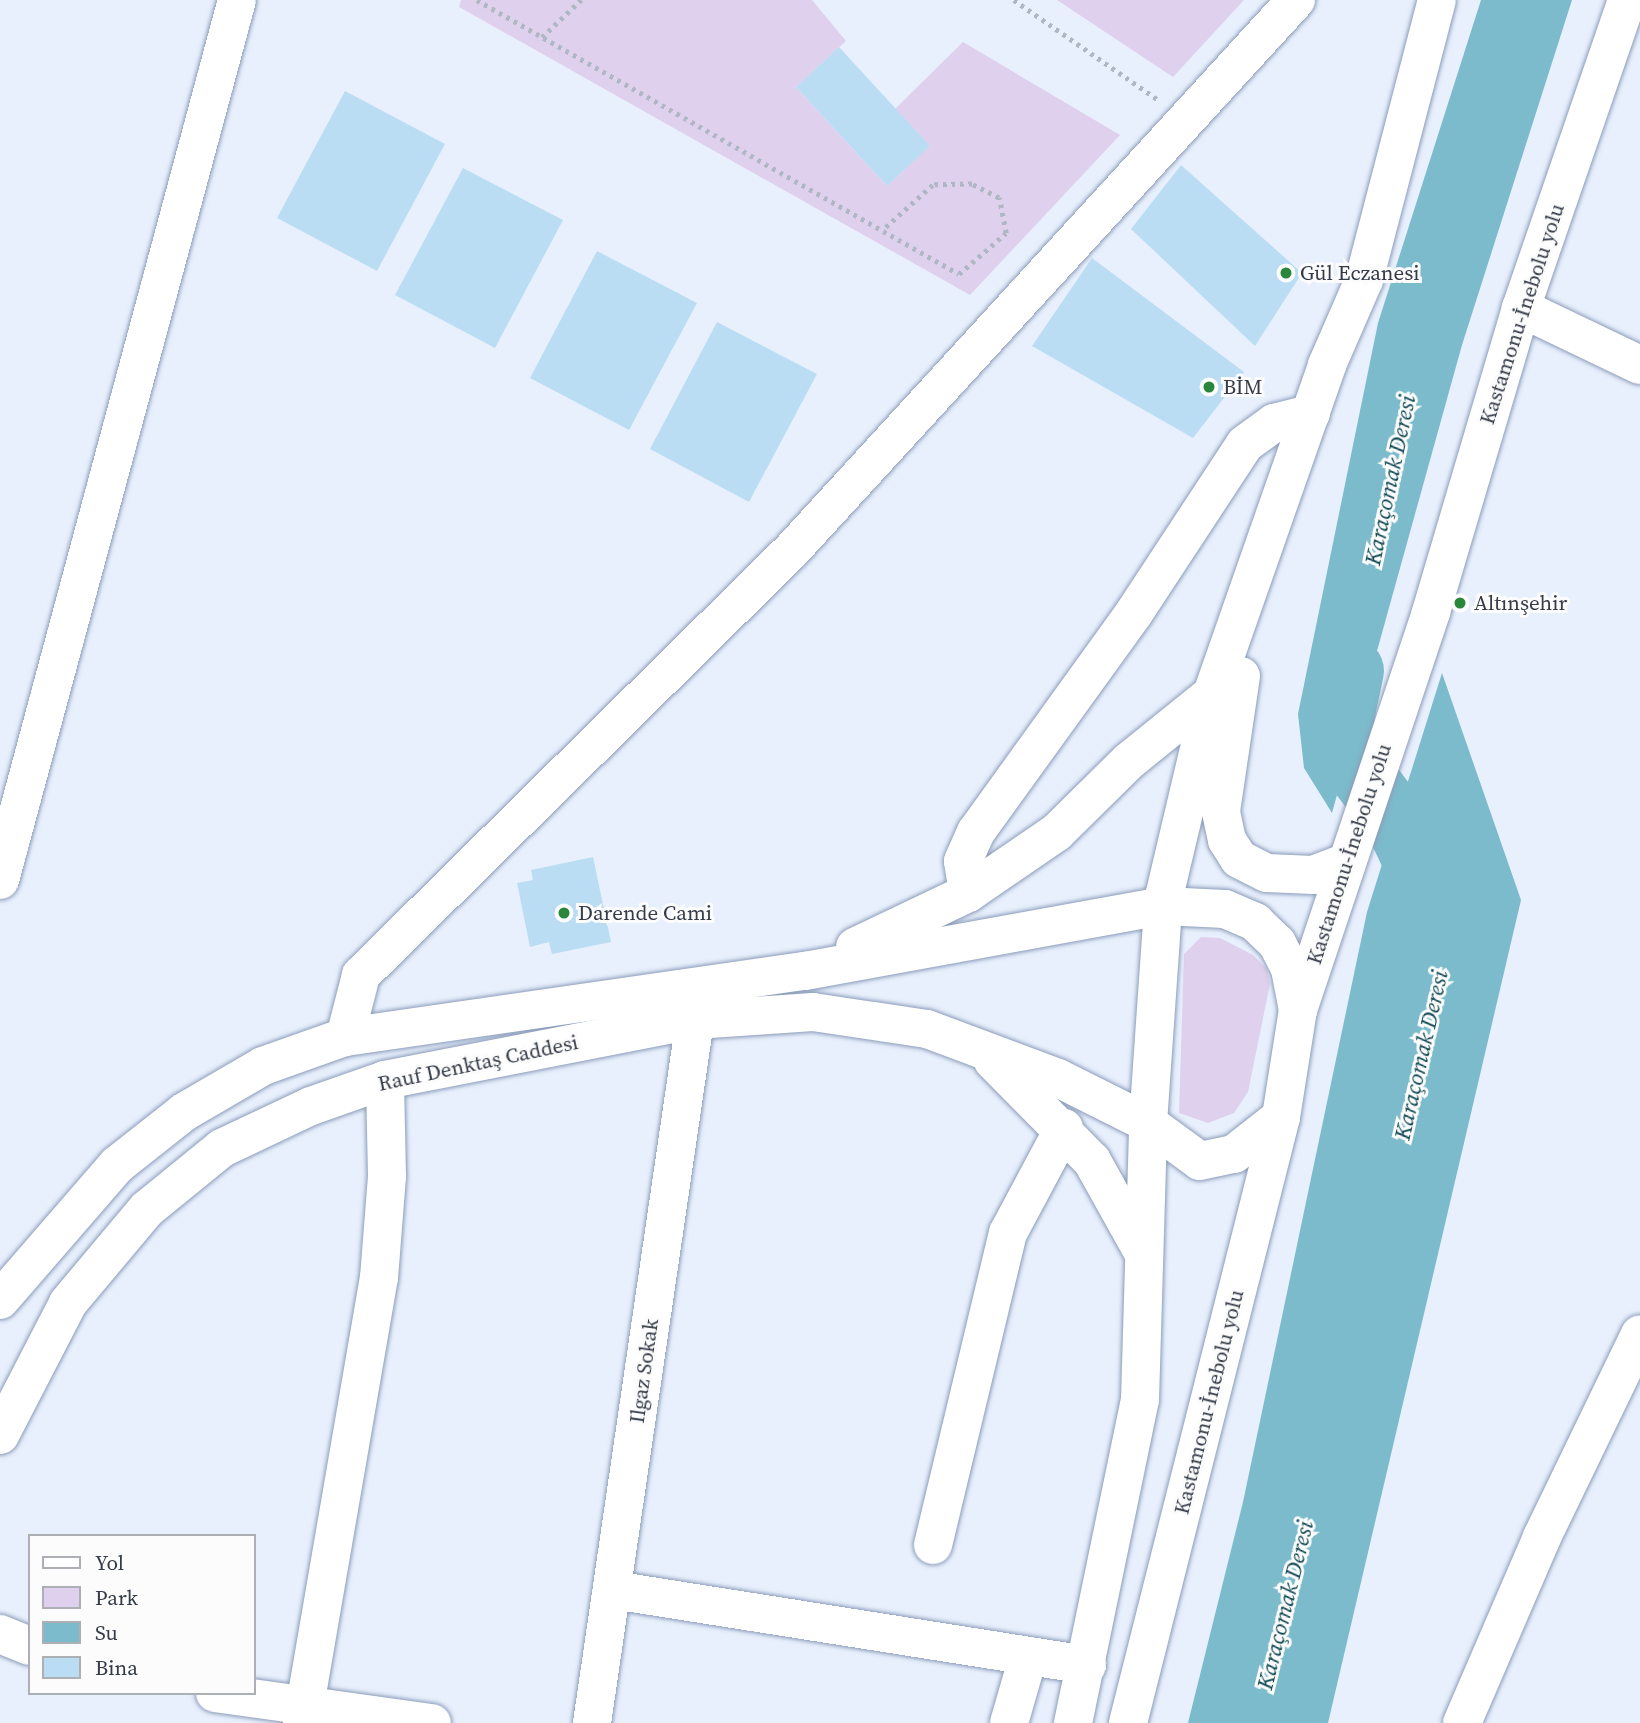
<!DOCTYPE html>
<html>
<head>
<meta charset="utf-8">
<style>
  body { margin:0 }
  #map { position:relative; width:1640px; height:1723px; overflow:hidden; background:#e8f0fd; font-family:"Source Serif 4",serif }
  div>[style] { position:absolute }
  .green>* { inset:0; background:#dfd0ee }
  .water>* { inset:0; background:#7cbbcb }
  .river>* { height:65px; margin:-32.5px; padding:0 32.5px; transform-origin:32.5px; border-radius:32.5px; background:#7cbbcb }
  .building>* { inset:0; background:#bbddf4 }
  .path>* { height:4.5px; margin-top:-2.25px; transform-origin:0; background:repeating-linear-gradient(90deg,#afb7c4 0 3.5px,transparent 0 8.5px) }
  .roads { filter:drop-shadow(0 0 2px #8b9cba) drop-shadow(0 0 2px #8b9cba) }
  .minor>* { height:38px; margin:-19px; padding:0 19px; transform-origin:19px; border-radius:19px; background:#fff }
  .major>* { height:38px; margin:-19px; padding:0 19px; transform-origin:19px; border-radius:19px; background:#fff }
  .dots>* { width:19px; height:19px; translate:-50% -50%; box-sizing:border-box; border:4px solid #fcfcfc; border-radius:50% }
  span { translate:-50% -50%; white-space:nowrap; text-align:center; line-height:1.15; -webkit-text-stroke:6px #fcfcfc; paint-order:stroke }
  .poi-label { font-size:21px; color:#353c49 }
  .left { translate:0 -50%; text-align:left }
  .street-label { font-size:21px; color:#353c49 }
  .water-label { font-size:23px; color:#0d4652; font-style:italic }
  .legend { position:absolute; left:28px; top:1534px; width:228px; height:161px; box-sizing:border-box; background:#fcfcfc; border:2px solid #acafb4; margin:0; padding:9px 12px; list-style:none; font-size:21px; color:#353c49 }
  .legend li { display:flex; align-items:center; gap:14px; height:35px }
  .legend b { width:35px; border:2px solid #acafb4 }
</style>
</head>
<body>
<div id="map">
  <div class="green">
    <i style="clip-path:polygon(461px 0,812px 0,846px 41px,796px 87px,887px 186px,929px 146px,895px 109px,963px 42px,1120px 135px,970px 295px,459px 7px)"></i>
    <i style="clip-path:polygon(1057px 0,1244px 0,1173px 77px)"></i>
    <i style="clip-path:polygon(1201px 937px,1220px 938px,1253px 955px,1267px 969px,1270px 984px,1248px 1092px,1234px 1113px,1208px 1123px,1179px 1113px,1184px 954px)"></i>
  </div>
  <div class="water">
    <i style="clip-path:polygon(1481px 0,1572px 0,1462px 345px,1332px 813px,1304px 768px,1298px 714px,1378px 323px)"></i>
    <i style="clip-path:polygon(1442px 673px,1521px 900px,1328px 1723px,1188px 1723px,1243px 1502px,1367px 912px)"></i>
  </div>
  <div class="river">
    <i style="left:1351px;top:670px;width:49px;rotate:101.8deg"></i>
    <i style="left:1341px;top:718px;width:37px;rotate:81deg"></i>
    <i style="left:1347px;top:755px;width:81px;rotate:53deg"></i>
    <i style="left:1396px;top:820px;width:89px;rotate:64.9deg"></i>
  </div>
  <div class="building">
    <i style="clip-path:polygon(839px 47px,930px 146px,887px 186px,796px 87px)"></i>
    <i style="clip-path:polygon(345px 91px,445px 144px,377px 271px,277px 218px)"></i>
    <i style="clip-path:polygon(1181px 165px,1302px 273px,1255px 346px,1131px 229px)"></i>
    <i style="clip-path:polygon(463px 168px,563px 220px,495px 348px,395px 295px)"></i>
    <i style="clip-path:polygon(597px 251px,697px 303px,629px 430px,530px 378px)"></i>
    <i style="clip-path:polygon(1092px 258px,1244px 372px,1193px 438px,1032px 346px)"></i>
    <i style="clip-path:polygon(717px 322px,817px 374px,749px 502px,650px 449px)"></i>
    <i style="clip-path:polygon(593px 857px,611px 942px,552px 954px,549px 942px,530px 947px,517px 883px,533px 880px,531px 870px)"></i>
  </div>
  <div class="path">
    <i style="left:477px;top:0;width:554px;rotate:29.62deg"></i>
    <i style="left:959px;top:274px;width:62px;rotate:-41.1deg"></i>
    <i style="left:1006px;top:233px;width:36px;rotate:-101deg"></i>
    <i style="left:999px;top:198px;width:30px;rotate:-153deg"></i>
    <i style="left:972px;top:184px;width:39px;rotate:179deg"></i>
    <i style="left:933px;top:185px;width:67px;rotate:138deg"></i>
    <i style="left:1014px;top:0;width:174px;rotate:34.7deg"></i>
    <i style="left:542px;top:37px;width:54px;rotate:-43.5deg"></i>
  </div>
  <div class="roads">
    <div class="minor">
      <i style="left:1521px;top:308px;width:132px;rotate:25.6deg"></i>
      <i style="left:0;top:880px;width:911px;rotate:-74.93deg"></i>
      <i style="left:968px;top:893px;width:32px;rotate:-99deg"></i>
      <i style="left:963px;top:861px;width:32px;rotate:-66deg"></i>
      <i style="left:976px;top:832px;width:270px;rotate:-54.2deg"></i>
      <i style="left:1134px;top:613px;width:202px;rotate:-56.7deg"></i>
      <i style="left:1245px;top:444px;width:36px;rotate:-36deg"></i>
      <i style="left:1274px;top:423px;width:38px;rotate:-14deg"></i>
      <i style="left:345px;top:1037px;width:64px;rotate:-75.5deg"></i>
      <i style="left:361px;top:975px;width:605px;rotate:-44.6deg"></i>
      <i style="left:792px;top:550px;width:746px;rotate:-47.5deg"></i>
      <i style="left:933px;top:1545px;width:321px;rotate:-76.5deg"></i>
      <i style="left:1008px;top:1233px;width:119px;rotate:-61.9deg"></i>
      <i style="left:613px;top:1590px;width:480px;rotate:9deg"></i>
      <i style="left:0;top:1634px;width:32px;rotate:22deg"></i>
      <i style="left:215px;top:1693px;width:219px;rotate:7.9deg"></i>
      <i style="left:302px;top:1723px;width:452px;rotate:-80.2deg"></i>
      <i style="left:379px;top:1278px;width:101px;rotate:-85.5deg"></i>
      <i style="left:387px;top:1177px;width:97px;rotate:-91.2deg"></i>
      <i style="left:592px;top:1723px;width:711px;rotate:-81.66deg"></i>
      <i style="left:1009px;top:1723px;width:69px;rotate:-73.9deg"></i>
      <i style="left:1462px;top:1723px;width:202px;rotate:-66.7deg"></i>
      <i style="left:1542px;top:1537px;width:225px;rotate:-64.2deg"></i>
    </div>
    <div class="major">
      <i style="left:1241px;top:676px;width:137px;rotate:98.4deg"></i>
      <i style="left:1221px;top:812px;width:29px;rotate:78deg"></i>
      <i style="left:1227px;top:840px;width:22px;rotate:58deg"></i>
      <i style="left:1239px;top:859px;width:31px;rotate:27deg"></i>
      <i style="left:1267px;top:873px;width:46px;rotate:2.5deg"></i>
      <i style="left:1313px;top:875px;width:33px;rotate:-21deg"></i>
      <i style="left:855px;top:947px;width:125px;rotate:-25.5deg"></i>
      <i style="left:968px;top:893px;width:108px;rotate:-34.4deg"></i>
      <i style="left:1057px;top:832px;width:101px;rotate:-44.6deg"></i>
      <i style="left:1129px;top:761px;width:107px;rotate:-38.9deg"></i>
      <i style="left:993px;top:1061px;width:141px;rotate:45.3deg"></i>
      <i style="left:1092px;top:1161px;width:107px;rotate:60.8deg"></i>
      <i style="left:0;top:1300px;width:179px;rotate:-49.1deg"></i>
      <i style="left:117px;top:1165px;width:85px;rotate:-38.3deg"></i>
      <i style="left:184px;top:1112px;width:91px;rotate:-30.2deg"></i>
      <i style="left:263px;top:1066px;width:87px;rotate:-19.5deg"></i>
      <i style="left:345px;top:1037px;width:465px;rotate:-8.2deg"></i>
      <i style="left:805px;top:971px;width:364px;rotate:-10.3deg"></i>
      <i style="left:1163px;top:906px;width:62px;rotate:2.8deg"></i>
      <i style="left:1225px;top:909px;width:33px;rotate:23deg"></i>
      <i style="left:1255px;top:922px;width:30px;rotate:44deg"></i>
      <i style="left:1277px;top:943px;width:29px;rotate:63deg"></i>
      <i style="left:1290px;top:969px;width:42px;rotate:79deg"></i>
      <i style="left:0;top:1435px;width:148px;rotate:-62.7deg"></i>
      <i style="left:68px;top:1303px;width:123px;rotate:-50deg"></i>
      <i style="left:147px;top:1209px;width:97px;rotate:-39.1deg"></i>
      <i style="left:222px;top:1148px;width:98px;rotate:-25.3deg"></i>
      <i style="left:311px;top:1106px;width:78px;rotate:-19.4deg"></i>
      <i style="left:385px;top:1080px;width:316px;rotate:-11deg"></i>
      <i style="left:695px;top:1020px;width:118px;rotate:-3.9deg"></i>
      <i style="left:813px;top:1012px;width:115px;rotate:8.5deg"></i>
      <i style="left:927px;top:1029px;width:140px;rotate:20.5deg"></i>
      <i style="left:1058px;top:1078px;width:101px;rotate:26.6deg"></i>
      <i style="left:1148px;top:1123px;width:64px;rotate:36.2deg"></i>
      <i style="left:1200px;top:1161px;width:35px;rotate:-12deg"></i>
      <i style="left:1234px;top:1154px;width:60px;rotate:-38.2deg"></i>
      <i style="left:1073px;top:1723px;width:330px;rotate:-78.3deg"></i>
      <i style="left:1140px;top:1400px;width:277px;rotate:-88.3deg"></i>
      <i style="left:1148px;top:1123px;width:227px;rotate:-86deg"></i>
      <i style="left:1164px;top:897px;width:209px;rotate:-76.7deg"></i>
      <i style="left:1212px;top:694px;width:349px;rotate:-70.7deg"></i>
      <i style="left:1327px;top:365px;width:93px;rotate:-66.5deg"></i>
      <i style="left:1364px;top:280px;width:289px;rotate:-75.4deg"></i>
      <i style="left:1128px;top:1723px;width:625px;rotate:-75.83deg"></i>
      <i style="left:1281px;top:1117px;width:108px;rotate:-81deg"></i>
      <i style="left:1298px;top:1010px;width:420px;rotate:-71.5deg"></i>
      <i style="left:1431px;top:612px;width:317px;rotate:-73.5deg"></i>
      <i style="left:1521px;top:308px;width:326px;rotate:-71deg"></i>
    </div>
  </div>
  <div class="dots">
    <i style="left:1286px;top:273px;background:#28873a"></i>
    <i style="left:1209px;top:387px;background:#28873a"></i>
    <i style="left:1460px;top:603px;background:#28873a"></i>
    <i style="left:564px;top:913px;background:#28873a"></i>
  </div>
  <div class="poi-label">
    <span class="left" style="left:1300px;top:273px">Gül Eczanesi</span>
    <span class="left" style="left:1223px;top:387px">BİM</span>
    <span class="left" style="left:1474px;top:603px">Altınşehir</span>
    <span class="left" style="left:578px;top:913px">Darende Cami</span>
  </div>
  <div class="street-label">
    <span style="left:1522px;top:314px;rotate:-72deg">Kastamonu-İnebolu yolu</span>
    <span style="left:1349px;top:854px;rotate:-72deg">Kastamonu-İnebolu yolu</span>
    <span style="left:478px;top:1063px;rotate:-12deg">Rauf Denktaş Caddesi</span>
    <span style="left:644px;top:1371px;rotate:-82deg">Ilgaz Sokak</span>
    <span style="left:1209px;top:1402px;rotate:-76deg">Kastamonu-İnebolu yolu</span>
  </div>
  <div class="water-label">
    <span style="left:1390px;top:480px;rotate:-78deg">Karaçomak Deresi</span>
    <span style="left:1421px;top:1055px;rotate:-77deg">Karaçomak Deresi</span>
    <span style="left:1285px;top:1605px;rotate:-76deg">Karaçomak Deresi</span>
  </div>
  <ul class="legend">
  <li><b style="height:9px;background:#fff"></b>Yol</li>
  <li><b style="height:19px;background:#dfd0ee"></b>Park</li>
  <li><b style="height:19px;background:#7cbbcb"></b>Su</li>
  <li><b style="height:19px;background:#bbddf4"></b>Bina</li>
  </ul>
</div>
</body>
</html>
